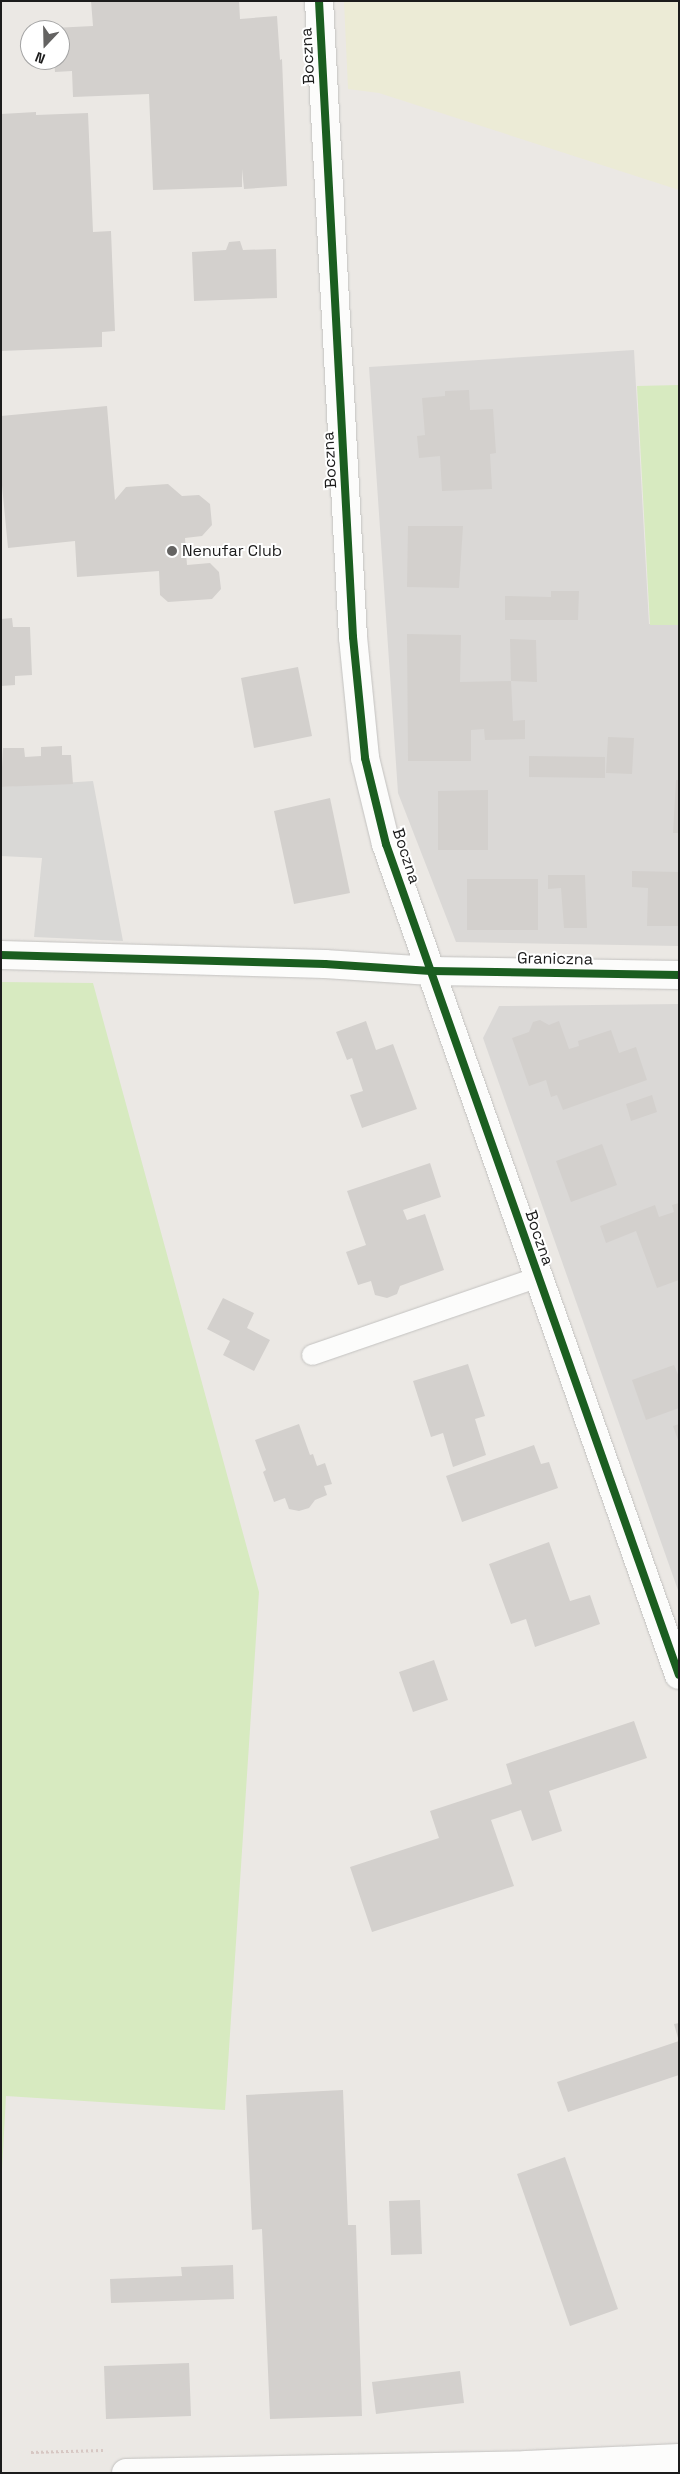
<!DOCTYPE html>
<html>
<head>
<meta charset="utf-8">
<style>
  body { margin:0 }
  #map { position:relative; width:680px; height:2474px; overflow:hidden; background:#ebe8e4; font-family:"Space Grotesk",sans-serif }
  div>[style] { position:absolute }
  .residential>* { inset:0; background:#dad8d6 }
  .religious>* { inset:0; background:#d9d8d6 }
  .farmland>* { inset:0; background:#ecebd6 }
  .grass>* { inset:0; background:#d7eac0 }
  .building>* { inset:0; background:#d3d0cd }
  .path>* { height:3px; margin-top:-1.5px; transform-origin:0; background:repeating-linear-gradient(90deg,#d7c7c3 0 2.5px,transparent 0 5px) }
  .roads { filter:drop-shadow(0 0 1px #c3c2c0) drop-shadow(0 0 1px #c3c2c0) }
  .service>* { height:20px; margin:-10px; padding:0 10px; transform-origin:10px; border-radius:10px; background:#fcfcfb }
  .minor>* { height:28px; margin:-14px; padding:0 14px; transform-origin:14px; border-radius:14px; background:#fcfcfb }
  .cycleway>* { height:8px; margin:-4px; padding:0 4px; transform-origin:4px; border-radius:4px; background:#1b5e20 }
  .dots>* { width:14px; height:14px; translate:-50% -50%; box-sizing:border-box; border:2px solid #fff; border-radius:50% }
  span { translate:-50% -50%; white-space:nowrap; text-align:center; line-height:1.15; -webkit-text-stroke:4px #fff; paint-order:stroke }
  .street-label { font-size:16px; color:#1c1c1c }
  .poi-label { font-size:16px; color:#1c1c1c }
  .left { translate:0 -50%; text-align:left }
  .frame { position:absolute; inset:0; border:2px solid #1c1c1c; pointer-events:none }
  .north { position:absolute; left:20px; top:20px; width:50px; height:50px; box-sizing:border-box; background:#fff; border:1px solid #a4a4a4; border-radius:50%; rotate:201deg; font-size:14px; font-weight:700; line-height:20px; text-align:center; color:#1c1c1c }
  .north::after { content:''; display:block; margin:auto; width:18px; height:22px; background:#646362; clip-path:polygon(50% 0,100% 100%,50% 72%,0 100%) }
</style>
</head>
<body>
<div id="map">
  <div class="residential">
    <i style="clip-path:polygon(634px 350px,649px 624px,679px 625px,679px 946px,456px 942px,398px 793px,369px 367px)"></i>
    <i style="clip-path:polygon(679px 1004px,679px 1593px,483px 1038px,499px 1006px)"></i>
  </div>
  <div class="religious">
    <i style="clip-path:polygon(93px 781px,123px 941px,34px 937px,42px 858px,1px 856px,1px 787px)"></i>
  </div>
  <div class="farmland">
    <i style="clip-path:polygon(344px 1px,679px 1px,679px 190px,379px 93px,348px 89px)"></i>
  </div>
  <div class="grass">
    <i style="clip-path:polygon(679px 385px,679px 625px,650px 625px,637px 386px)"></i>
    <i style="clip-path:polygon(1px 982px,93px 983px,259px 1592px,225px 2110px,6px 2096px,1px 2189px)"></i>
  </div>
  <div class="building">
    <i style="clip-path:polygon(91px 1px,239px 1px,240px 19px,277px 16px,280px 60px,282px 59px,287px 186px,244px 189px,242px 169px,242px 187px,153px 190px,149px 94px,73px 97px,72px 71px,55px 72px,54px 60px,60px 60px,60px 30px,53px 30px,53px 28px,93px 26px)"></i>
    <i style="clip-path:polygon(36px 112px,36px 115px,88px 113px,93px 232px,111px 231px,115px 331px,102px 332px,102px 347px,1px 351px,1px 114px)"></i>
    <i style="clip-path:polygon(240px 241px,243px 250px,276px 249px,277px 298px,194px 301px,192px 252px,226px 250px,229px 242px)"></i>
    <i style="clip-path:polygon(469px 390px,470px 410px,493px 409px,496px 453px,490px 454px,492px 489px,442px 491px,440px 456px,419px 458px,417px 436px,425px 435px,422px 398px,445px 396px,445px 391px)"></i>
    <i style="clip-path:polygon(107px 406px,115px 500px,126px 487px,168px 484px,182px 496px,199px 495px,210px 504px,212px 525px,202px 536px,185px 538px,187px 565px,210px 563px,219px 572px,221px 589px,212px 599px,168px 602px,160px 595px,159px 571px,77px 577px,75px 541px,8px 548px,1px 475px,1px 416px)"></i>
    <i style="clip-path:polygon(408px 526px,463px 526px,459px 588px,407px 587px)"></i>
    <i style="clip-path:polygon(551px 591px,579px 591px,578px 620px,505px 620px,505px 596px,551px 597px)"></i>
    <i style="clip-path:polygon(12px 618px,13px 627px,30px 627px,32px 675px,15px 676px,15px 685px,1px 686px,1px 619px)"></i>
    <i style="clip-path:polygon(407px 634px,461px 635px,460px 682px,511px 681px,513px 721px,525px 720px,525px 739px,485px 740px,484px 729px,471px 730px,471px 761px,408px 761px)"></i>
    <i style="clip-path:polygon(510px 639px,536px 640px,537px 682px,511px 681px)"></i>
    <i style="clip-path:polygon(298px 667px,312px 736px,254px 748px,241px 678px)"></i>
    <i style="clip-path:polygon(608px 737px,634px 738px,632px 774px,606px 773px)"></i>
    <i style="clip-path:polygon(62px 746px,62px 755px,71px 755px,73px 784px,1px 787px,3px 748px,24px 748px,25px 757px,41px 756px,41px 747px)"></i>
    <i style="clip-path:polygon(529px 756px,605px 757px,605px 778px,529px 777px)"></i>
    <i style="clip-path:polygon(676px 780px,679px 780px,679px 833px,673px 833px)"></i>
    <i style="clip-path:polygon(488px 790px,488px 850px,438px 850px,438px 791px)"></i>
    <i style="clip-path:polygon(330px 798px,350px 893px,294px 904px,274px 811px)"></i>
    <i style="clip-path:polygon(632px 871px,679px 872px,679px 926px,647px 926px,648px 888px,632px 887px)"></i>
    <i style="clip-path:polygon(548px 875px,585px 875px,587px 928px,564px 928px,561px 888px,548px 889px)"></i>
    <i style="clip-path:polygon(467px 879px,538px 879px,538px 930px,467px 930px)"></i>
    <i style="clip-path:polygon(540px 1020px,549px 1025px,559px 1021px,569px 1049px,579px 1046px,578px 1041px,611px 1030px,619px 1053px,636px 1047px,647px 1080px,563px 1110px,557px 1095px,551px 1097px,546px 1080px,529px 1086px,512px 1038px,529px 1032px,533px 1022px)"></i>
    <i style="clip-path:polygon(366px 1021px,376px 1050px,393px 1044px,417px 1109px,362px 1128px,350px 1095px,363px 1091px,352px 1058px,347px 1060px,336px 1032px)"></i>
    <i style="clip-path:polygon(652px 1095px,657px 1112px,631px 1121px,626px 1104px)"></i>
    <i style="clip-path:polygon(602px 1144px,617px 1185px,571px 1202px,556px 1161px)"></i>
    <i style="clip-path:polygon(430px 1163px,441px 1197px,403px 1210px,407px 1220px,425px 1214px,444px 1270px,400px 1286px,397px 1294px,387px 1298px,375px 1295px,371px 1281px,358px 1285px,346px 1252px,366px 1245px,347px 1191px)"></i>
    <i style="clip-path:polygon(679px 1203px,679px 1280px,657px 1288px,636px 1231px,606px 1243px,600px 1226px,655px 1205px,659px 1217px,674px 1212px,672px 1205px)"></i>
    <i style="clip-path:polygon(223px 1298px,254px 1313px,247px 1328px,270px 1340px,254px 1371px,223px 1355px,230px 1341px,207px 1329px)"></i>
    <i style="clip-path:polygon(468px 1364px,485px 1416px,475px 1419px,486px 1455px,453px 1467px,443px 1433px,431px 1437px,413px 1381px)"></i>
    <i style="clip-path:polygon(674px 1365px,679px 1377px,679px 1408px,646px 1420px,632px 1380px)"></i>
    <i style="clip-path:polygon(299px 1424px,310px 1455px,313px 1454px,317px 1466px,325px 1463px,332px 1484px,324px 1486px,327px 1495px,315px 1500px,309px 1508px,299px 1511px,289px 1509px,285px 1498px,274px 1502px,263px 1472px,266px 1470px,255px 1440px)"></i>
    <i style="clip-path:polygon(679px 1424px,679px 1440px,678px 1440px,673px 1426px)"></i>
    <i style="clip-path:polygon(534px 1445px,541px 1464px,549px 1462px,558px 1488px,462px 1522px,446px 1476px)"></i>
    <i style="clip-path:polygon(549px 1542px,570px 1601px,590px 1595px,600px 1624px,535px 1647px,526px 1619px,511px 1624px,489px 1564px)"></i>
    <i style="clip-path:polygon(434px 1660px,448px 1700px,413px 1712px,399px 1672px)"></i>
    <i style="clip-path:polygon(634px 1721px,647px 1758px,549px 1791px,562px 1831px,532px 1841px,521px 1810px,491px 1820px,514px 1886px,372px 1932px,350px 1867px,439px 1838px,430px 1811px,512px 1784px,506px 1764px)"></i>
    <i style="clip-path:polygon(679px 2023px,679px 2038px,678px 2038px,674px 2024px)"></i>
    <i style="clip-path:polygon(679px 2041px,679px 2075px,568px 2112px,557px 2082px)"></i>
    <i style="clip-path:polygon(343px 2090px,348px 2225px,356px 2225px,362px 2416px,270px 2419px,262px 2229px,252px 2230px,246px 2095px)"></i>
    <i style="clip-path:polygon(565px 2157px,618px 2309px,570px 2326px,517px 2174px)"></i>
    <i style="clip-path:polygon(420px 2200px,422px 2254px,391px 2255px,389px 2201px)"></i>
    <i style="clip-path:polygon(233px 2265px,234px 2299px,111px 2303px,110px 2279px,182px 2276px,181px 2267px)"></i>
    <i style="clip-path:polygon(189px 2363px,191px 2416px,106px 2419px,104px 2366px)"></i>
    <i style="clip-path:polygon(460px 2371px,464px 2403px,376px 2414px,372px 2382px)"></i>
  </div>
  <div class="path">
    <i style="left:31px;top:2452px;width:72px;rotate:-1.6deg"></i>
  </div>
  <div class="roads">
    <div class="service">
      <i style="left:312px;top:1355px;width:239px;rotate:-19deg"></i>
    </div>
    <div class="minor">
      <i style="left:319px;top:1px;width:637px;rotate:86.94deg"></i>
      <i style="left:353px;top:637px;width:122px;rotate:84.3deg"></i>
      <i style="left:365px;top:758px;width:89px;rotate:76.3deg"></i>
      <i style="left:386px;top:844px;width:881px;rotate:70.58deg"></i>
      <i style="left:1px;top:955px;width:324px;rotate:1.6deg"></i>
      <i style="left:325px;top:964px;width:106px;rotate:3.8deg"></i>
      <i style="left:431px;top:971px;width:248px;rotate:0.9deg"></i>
      <i style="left:126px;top:2473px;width:400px;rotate:-1.1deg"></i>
      <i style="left:526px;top:2465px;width:153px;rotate:-2.6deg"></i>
    </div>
  </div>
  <div class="cycleway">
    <i style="left:319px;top:1px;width:637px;rotate:86.94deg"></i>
    <i style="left:353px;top:637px;width:122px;rotate:84.3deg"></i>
    <i style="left:365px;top:758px;width:89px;rotate:76.3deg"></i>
    <i style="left:386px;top:844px;width:881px;rotate:70.58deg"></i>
    <i style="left:1px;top:955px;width:324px;rotate:1.6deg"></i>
    <i style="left:325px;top:964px;width:106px;rotate:3.8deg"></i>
    <i style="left:431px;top:971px;width:248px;rotate:0.9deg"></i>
  </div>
  <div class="dots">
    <i style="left:172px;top:551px;background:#646362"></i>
  </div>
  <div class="street-label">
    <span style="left:308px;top:56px;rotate:-93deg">Boczna</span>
    <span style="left:330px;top:460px;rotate:-93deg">Boczna</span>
    <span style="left:406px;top:856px;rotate:72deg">Boczna</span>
    <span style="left:555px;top:959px;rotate:1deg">Graniczna</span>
    <span style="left:539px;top:1238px;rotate:71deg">Boczna</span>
  </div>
  <div class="poi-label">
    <span class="left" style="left:182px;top:551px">Nenufar Club</span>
  </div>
  <div class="frame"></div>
  <div class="north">N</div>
</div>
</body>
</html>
